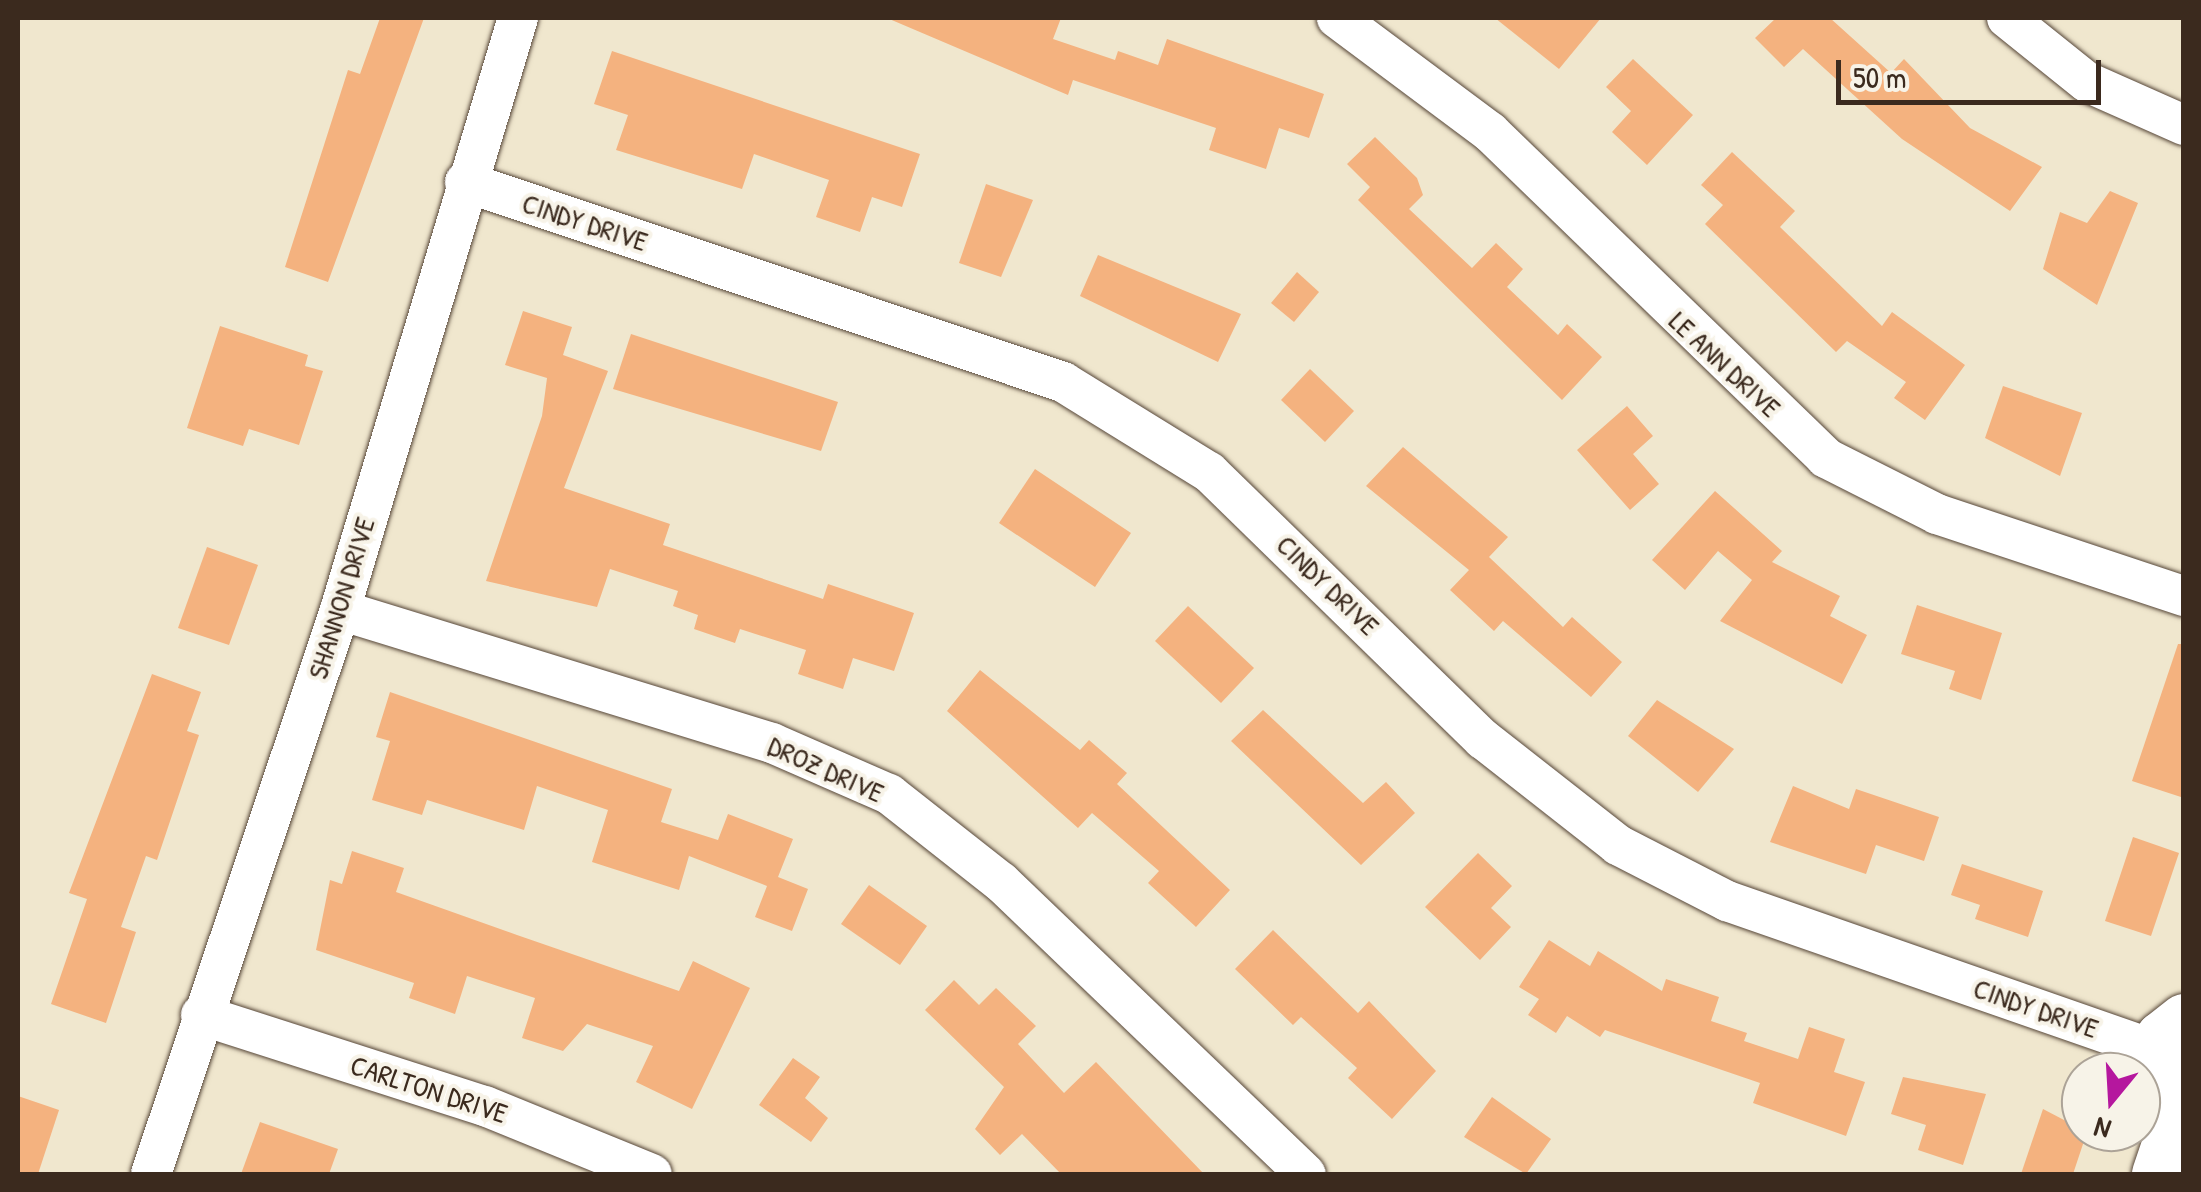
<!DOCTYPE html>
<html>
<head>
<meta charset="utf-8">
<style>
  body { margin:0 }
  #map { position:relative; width:2201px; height:1192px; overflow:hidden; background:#f0e7ce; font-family:"Patrick Hand",sans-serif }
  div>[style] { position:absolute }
  .building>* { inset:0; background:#f4b27f }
  .roads { filter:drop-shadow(0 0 2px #564638) drop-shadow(0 0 2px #564638) }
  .minor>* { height:40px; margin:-20px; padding:0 20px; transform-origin:20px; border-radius:20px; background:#fff }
  .tertiary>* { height:50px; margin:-25px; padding:0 25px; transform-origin:25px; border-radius:25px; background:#fff }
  span { translate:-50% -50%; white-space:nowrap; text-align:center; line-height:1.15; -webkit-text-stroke:8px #f7f3e8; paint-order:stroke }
  .street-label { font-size:28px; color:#3b2a1e }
  .frame { position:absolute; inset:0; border:20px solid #3b2a1e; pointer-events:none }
  .north { position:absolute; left:2061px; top:1052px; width:100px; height:100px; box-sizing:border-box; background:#f7f3e8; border:2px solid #aca397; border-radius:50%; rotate:198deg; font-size:28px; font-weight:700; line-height:40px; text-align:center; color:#3b2a1e }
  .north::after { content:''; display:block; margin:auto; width:35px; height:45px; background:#b5179e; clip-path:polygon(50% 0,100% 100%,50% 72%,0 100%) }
  .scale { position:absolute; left:1836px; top:60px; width:265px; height:45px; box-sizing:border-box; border:5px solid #3b2a1e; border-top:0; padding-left:12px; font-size:30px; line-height:35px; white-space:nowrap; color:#3b2a1e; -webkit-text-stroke:8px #f7f3e8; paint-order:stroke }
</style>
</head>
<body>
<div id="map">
  <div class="building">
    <i style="clip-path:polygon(380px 18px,424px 18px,328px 282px,285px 267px,348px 70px,360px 74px)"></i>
    <i style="clip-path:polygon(887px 18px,1061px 18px,1053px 39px,1115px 60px,1118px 51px,1158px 65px,1167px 39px,1324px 94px,1309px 138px,1279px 128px,1266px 169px,1209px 150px,1216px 128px,1073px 80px,1068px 95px)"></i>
    <i style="clip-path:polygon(1495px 18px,1601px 18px,1559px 69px)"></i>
    <i style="clip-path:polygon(1776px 18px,1830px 18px,1891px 73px,1904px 59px,1970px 128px,2042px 167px,2010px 211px,1902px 139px,1803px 49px,1784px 67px,1755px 38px)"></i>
    <i style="clip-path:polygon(612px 51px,920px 154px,902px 207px,872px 197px,860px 232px,816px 217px,829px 180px,754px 154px,742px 189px,616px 150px,628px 115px,594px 104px)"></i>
    <i style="clip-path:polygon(1633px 59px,1693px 115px,1647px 165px,1612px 132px,1631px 111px,1606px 87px)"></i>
    <i style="clip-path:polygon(1375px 137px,1417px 178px,1423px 195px,1409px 209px,1472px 268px,1496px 243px,1523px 269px,1507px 287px,1558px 335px,1567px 324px,1602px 357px,1562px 400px,1358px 200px,1370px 187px,1347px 164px)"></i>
    <i style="clip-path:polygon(1732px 152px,1795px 211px,1780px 227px,1882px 326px,1892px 312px,1965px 365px,1925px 420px,1894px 398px,1906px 382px,1847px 341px,1836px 352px,1705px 224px,1723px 205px,1701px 185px)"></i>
    <i style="clip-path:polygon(986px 184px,1033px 200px,1001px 277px,959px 263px)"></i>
    <i style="clip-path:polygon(2110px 191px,2138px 203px,2097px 305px,2043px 269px,2060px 212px,2087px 223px)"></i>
    <i style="clip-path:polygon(1098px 255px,1241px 314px,1218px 362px,1080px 296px)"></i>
    <i style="clip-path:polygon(1297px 272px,1319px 292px,1294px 322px,1271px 303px)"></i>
    <i style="clip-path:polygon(523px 311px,572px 327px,563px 355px,608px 371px,564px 488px,670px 524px,663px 545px,823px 599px,828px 584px,914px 613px,894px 671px,853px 658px,843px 689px,798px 674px,806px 650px,740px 629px,735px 643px,694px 629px,698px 615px,673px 606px,678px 591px,610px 569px,597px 607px,486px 581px,542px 416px,547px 378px,505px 365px)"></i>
    <i style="clip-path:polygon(220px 326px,308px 355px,305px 366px,323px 371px,299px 445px,249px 429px,243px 446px,187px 428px)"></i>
    <i style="clip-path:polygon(631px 334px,838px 402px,821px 451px,613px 389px)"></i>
    <i style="clip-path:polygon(1310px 369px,1354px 411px,1325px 442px,1281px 400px)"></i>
    <i style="clip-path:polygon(2003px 386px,2082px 413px,2060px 476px,1985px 438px)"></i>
    <i style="clip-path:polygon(1627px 406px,1653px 436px,1633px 454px,1659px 484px,1630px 510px,1577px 450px)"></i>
    <i style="clip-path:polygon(1403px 447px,1508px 537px,1489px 557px,1563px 627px,1572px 617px,1622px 662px,1591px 697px,1503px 621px,1494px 631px,1450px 590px,1469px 570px,1366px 486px)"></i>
    <i style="clip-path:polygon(1035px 469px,1131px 533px,1095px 587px,999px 523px)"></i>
    <i style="clip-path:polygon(1715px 491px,1782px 551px,1772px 562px,1840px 596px,1830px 616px,1867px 635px,1842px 684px,1720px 621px,1752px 580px,1718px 551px,1685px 590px,1652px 560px)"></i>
    <i style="clip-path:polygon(207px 547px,258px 565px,229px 645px,178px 628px)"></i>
    <i style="clip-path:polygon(1917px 605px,2002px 633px,1981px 700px,1949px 689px,1955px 671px,1901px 654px)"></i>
    <i style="clip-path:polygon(1188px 606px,1254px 668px,1221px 703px,1155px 641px)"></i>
    <i style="clip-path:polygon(2178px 644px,2184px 644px,2184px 798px,2132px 781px)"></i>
    <i style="clip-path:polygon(980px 670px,1080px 750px,1089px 740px,1127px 773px,1117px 784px,1230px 890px,1196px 927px,1148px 883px,1159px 871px,1092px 813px,1078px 828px,947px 711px)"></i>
    <i style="clip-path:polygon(152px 674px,201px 692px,187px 731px,199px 735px,157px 860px,146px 856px,121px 927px,136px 932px,106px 1023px,51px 1004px,87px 899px,69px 893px)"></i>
    <i style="clip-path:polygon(390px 692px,672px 789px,661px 822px,718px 840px,728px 814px,793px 839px,778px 877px,808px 889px,792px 931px,755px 917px,767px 886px,689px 856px,679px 890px,592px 862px,608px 810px,537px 786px,524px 830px,427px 800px,422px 815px,372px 800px,390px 741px,376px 737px)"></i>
    <i style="clip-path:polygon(1657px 700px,1734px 749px,1698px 792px,1628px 736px)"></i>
    <i style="clip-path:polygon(1263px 710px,1363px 803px,1386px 782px,1415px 813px,1361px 865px,1231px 741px)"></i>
    <i style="clip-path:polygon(1793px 786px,1849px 809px,1856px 789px,1939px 817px,1924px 861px,1876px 845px,1866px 874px,1770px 842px)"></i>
    <i style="clip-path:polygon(2133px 837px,2179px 853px,2151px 936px,2105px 921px)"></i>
    <i style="clip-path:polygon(352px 851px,404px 868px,396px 892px,517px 935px,679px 991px,693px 961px,750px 988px,692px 1109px,636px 1082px,653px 1046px,587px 1024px,563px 1051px,522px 1038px,535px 998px,467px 976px,455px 1014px,409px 998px,414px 983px,316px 950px,330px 880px,342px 884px)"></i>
    <i style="clip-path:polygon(1478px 853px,1512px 886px,1491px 908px,1511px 927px,1480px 960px,1425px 907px)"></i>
    <i style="clip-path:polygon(1962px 864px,2043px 891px,2028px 937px,1975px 919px,1980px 905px,1951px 895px)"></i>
    <i style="clip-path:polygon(869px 885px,927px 926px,900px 965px,841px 924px)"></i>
    <i style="clip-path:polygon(1273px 930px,1358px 1013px,1369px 1001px,1436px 1071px,1392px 1119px,1348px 1078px,1357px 1068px,1301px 1017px,1293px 1025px,1235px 969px)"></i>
    <i style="clip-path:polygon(1549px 940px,1590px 966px,1598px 951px,1662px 991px,1666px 979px,1719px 997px,1711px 1021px,1747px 1033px,1744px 1041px,1798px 1059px,1809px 1027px,1845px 1039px,1834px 1072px,1865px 1082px,1846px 1136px,1753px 1103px,1760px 1083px,1605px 1030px,1600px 1037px,1567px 1016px,1556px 1033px,1528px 1015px,1539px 999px,1519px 987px)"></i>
    <i style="clip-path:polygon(954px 980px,979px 1005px,996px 988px,1036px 1026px,1018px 1044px,1064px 1093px,1096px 1062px,1204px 1174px,1061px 1174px,1022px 1134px,1000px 1155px,975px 1129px,1004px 1087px,925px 1010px)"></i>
    <i style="clip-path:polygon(793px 1058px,820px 1077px,805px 1098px,828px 1118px,811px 1142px,759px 1105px)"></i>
    <i style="clip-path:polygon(1903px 1077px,1986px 1094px,1963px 1165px,1918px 1150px,1926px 1125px,1891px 1114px)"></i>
    <i style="clip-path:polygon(18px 1096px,59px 1110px,38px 1174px,18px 1174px)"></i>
    <i style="clip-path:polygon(1492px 1097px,1551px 1139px,1526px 1174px,1464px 1137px)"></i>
    <i style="clip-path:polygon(2043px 1109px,2087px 1132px,2073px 1174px,2021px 1174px)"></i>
    <i style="clip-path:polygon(260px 1122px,338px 1149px,329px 1174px,241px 1174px)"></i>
  </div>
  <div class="roads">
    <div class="minor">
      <i style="left:1337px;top:18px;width:191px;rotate:36.7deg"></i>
      <i style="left:1490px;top:132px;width:468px;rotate:44.1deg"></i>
      <i style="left:1826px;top:458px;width:124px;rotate:26.8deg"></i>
      <i style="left:1937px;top:514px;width:260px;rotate:18.4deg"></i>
      <i style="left:2007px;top:18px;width:102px;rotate:38.7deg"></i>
      <i style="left:2087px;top:82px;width:106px;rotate:23.9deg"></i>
      <i style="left:465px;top:182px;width:631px;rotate:18.49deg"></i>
      <i style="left:1063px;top:382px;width:172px;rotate:31.7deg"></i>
      <i style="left:1209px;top:472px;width:383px;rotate:44.3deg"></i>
      <i style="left:1483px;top:739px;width:172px;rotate:38.1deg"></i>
      <i style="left:1618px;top:845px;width:123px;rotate:27.2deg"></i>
      <i style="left:1727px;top:901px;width:454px;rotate:19.2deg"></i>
      <i style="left:340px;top:610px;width:452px;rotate:17.1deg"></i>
      <i style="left:772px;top:743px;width:128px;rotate:23.6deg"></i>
      <i style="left:889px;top:794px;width:142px;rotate:38.2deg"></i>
      <i style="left:1001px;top:882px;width:422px;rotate:43.8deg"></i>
      <i style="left:201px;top:1015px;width:298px;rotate:17.8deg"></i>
      <i style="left:485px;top:1106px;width:180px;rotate:22.2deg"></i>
      <i style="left:151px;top:1174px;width:595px;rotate:-71.47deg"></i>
      <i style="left:340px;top:610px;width:618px;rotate:-73.27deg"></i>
    </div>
    <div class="tertiary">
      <i style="left:2184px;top:1019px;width:29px;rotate:142deg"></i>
      <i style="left:2161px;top:1037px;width:25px;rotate:101deg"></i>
      <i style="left:2156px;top:1062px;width:45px;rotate:51.3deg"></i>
      <i style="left:2157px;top:1174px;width:81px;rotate:-71.3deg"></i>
    </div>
  </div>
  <div class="street-label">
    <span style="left:585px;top:222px;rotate:18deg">CINDY DRIVE</span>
    <span style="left:1725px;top:364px;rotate:43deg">LE ANN DRIVE</span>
    <span style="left:1328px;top:585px;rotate:44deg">CINDY DRIVE</span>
    <span style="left:341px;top:598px;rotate:-73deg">SHANNON DRIVE</span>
    <span style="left:826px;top:769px;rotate:24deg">DROZ DRIVE</span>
    <span style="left:2036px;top:1008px;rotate:19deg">CINDY DRIVE</span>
    <span style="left:429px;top:1089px;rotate:18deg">CARLTON DRIVE</span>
  </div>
  <div class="frame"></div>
  <div class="north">N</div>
  <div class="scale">50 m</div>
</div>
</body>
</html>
